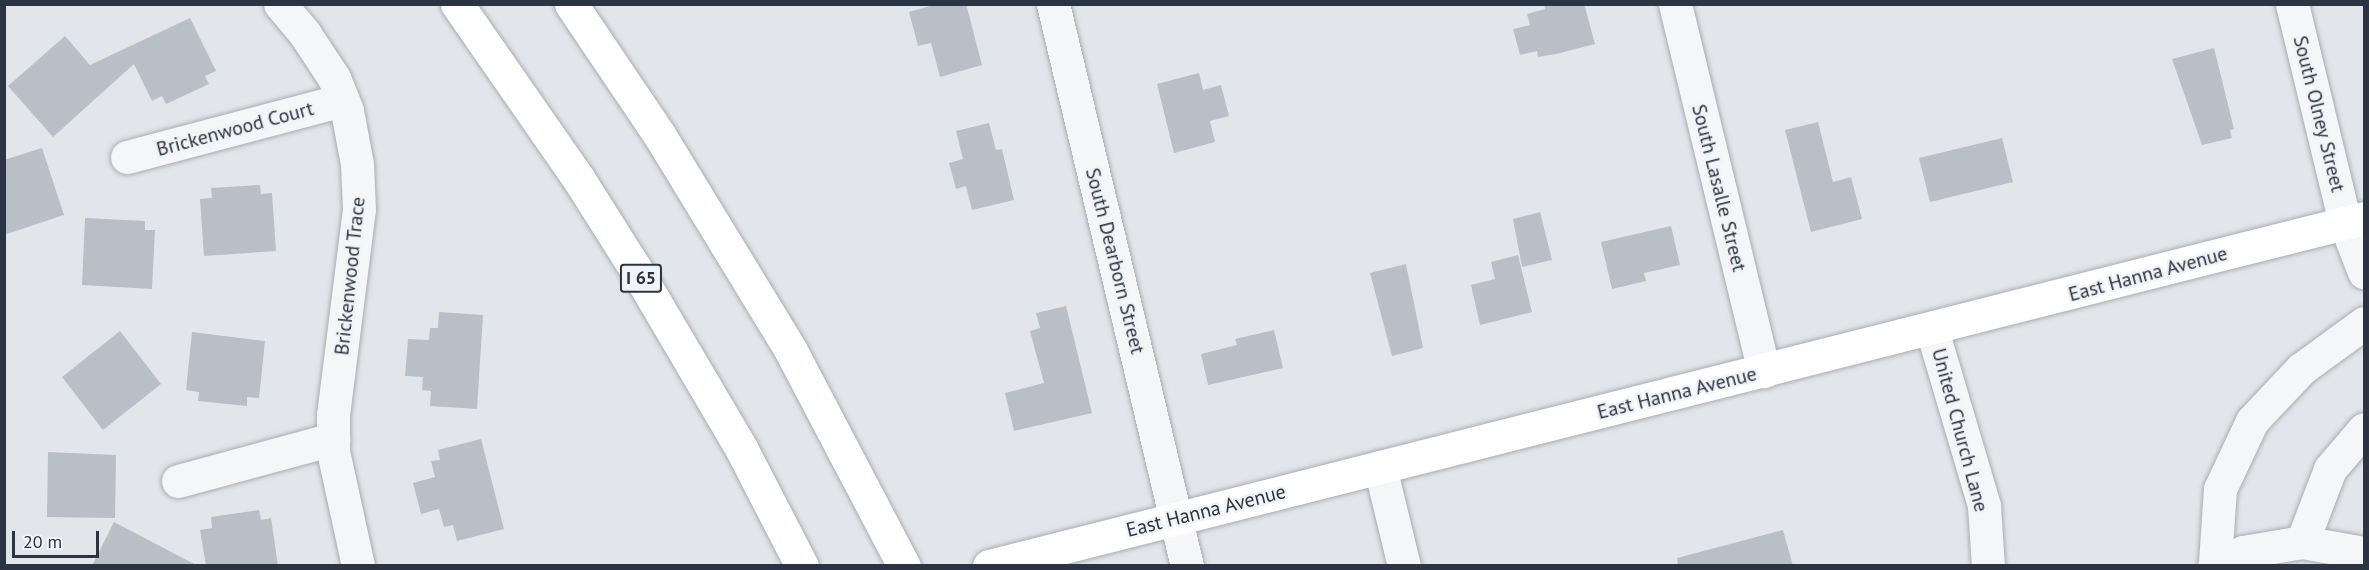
<!DOCTYPE html>
<html>
<head>
<meta charset="utf-8">
<style>
  body { margin:0 }
  #map { position:relative; width:2369px; height:570px; overflow:hidden; background:#e2e6ea; font-family:"PT Sans",sans-serif }
  div>[style] { position:absolute }
  .building>* { inset:0; background:#b9bfc7 }
  .roads { filter:drop-shadow(0 0 2px #a7adb4) drop-shadow(0 0 2px #a7adb4) }
  .minor>* { height:33px; margin:-16.5px; padding:0 16.5px; transform-origin:16.5px; border-radius:16.5px; background:#f4f6f8 }
  .major>* { height:33px; margin:-16.5px; padding:0 16.5px; transform-origin:16.5px; border-radius:16.5px; background:#fff }
  .highway>* { height:33px; margin:-16.5px; padding:0 16.5px; transform-origin:16.5px; border-radius:16.5px; background:#fff }
  span { translate:-50% -50%; white-space:nowrap; text-align:center; line-height:1.15; -webkit-text-stroke:5px #f1f4f7; paint-order:stroke }
  .shield-label span { padding:2px 4px; background:#f1f4f7; border:2px solid; border-radius:4px; -webkit-text-stroke-width:0 }
  .shield-label { font-size:18px; color:#2a3442; font-weight:700 }
  .street-label { font-size:20px; color:#2a3442 }
  .frame { position:absolute; inset:0; border:6px solid #2a3442; pointer-events:none }
  .scale { position:absolute; left:12px; top:531px; width:87px; height:27px; box-sizing:border-box; border:3px solid #2a3442; border-top:0; padding-left:8px; font-size:18px; line-height:21px; white-space:nowrap; color:#2a3442; -webkit-text-stroke:4px #f1f4f7; paint-order:stroke }
</style>
</head>
<body>
<div id="map">
  <div class="building">
    <i style="clip-path:polygon(937px 4px,966px 4px,982px 65px,940px 77px,931px 43px,918px 46px,909px 12px)"></i>
    <i style="clip-path:polygon(1544px 4px,1584px 4px,1595px 44px,1556px 54px,1538px 57px,1537px 51px,1520px 55px,1513px 29px,1530px 25px,1527px 14px,1545px 9px)"></i>
    <i style="clip-path:polygon(190px 18px,216px 71px,205px 76px,209px 84px,166px 104px,162px 96px,152px 101px,134px 64px,53px 137px,8px 86px,65px 36px,90px 65px)"></i>
    <i style="clip-path:polygon(2214px 48px,2234px 129px,2230px 130px,2232px 138px,2202px 145px,2172px 59px)"></i>
    <i style="clip-path:polygon(1199px 73px,1203px 90px,1221px 85px,1229px 116px,1210px 121px,1215px 142px,1174px 153px,1157px 84px)"></i>
    <i style="clip-path:polygon(1818px 122px,1833px 182px,1851px 177px,1862px 219px,1811px 232px,1785px 130px)"></i>
    <i style="clip-path:polygon(989px 123px,996px 150px,1002px 149px,1014px 200px,972px 210px,966px 186px,956px 189px,949px 163px,963px 159px,956px 131px)"></i>
    <i style="clip-path:polygon(2002px 138px,2013px 182px,1930px 202px,1919px 158px)"></i>
    <i style="clip-path:polygon(42px 148px,64px 215px,4px 235px,4px 160px)"></i>
    <i style="clip-path:polygon(260px 185px,261px 194px,272px 193px,276px 251px,204px 256px,200px 199px,212px 198px,211px 188px)"></i>
    <i style="clip-path:polygon(1540px 212px,1552px 260px,1522px 267px,1513px 219px)"></i>
    <i style="clip-path:polygon(85px 218px,145px 221px,145px 230px,155px 230px,152px 289px,82px 285px)"></i>
    <i style="clip-path:polygon(1671px 226px,1680px 265px,1644px 273px,1646px 281px,1612px 289px,1601px 242px)"></i>
    <i style="clip-path:polygon(1518px 255px,1532px 312px,1480px 325px,1471px 285px,1495px 279px,1491px 262px)"></i>
    <i style="clip-path:polygon(1406px 264px,1423px 348px,1392px 356px,1370px 273px)"></i>
    <i style="clip-path:polygon(1066px 306px,1092px 413px,1014px 431px,1005px 393px,1044px 383px,1030px 331px,1040px 328px,1036px 313px)"></i>
    <i style="clip-path:polygon(439px 312px,483px 315px,477px 409px,430px 406px,431px 391px,422px 390px,423px 377px,405px 376px,408px 339px,429px 340px,430px 328px,438px 328px)"></i>
    <i style="clip-path:polygon(1274px 330px,1283px 368px,1208px 385px,1201px 354px,1237px 345px,1235px 339px)"></i>
    <i style="clip-path:polygon(120px 331px,161px 384px,103px 430px,62px 377px)"></i>
    <i style="clip-path:polygon(192px 332px,265px 341px,259px 398px,247px 397px,247px 406px,198px 401px,199px 392px,186px 390px)"></i>
    <i style="clip-path:polygon(481px 439px,504px 529px,457px 541px,453px 525px,444px 527px,439px 509px,421px 514px,413px 483px,435px 477px,431px 461px,440px 460px,438px 450px)"></i>
    <i style="clip-path:polygon(48px 452px,116px 455px,115px 518px,47px 517px)"></i>
    <i style="clip-path:polygon(259px 510px,261px 520px,271px 518px,278px 566px,206px 566px,200px 530px,212px 528px,211px 517px)"></i>
    <i style="clip-path:polygon(114px 522px,198px 566px,92px 566px)"></i>
    <i style="clip-path:polygon(1783px 530px,1793px 566px,1678px 566px,1677px 558px)"></i>
  </div>
  <div class="roads">
    <div class="minor">
      <i style="left:280px;top:4px;width:39px;rotate:50deg"></i>
      <i style="left:305px;top:34px;width:53px;rotate:56.6deg"></i>
      <i style="left:334px;top:78px;width:35px;rotate:68deg"></i>
      <i style="left:347px;top:111px;width:54px;rotate:79.3deg"></i>
      <i style="left:357px;top:164px;width:45px;rotate:87.5deg"></i>
      <i style="left:359px;top:209px;width:208px;rotate:97.2deg"></i>
      <i style="left:333px;top:415px;width:36px;rotate:90deg"></i>
      <i style="left:333px;top:451px;width:118px;rotate:77.7deg"></i>
      <i style="left:1053px;top:4px;width:578px;rotate:76.59deg"></i>
      <i style="left:1675px;top:4px;width:378px;rotate:76.4deg"></i>
      <i style="left:2292px;top:4px;width:225px;rotate:76.4deg"></i>
      <i style="left:2345px;top:223px;width:53px;rotate:68.8deg"></i>
      <i style="left:127px;top:157px;width:223px;rotate:-14.8deg"></i>
      <i style="left:1932px;top:330px;width:184px;rotate:73.5deg"></i>
      <i style="left:1984px;top:506px;width:60px;rotate:86.2deg"></i>
      <i style="left:1380px;top:467px;width:102px;rotate:76.4deg"></i>
      <i style="left:178px;top:481px;width:161px;rotate:-15.2deg"></i>
      <i style="left:2302px;top:542px;width:78px;rotate:-69deg"></i>
      <i style="left:2330px;top:469px;width:52px;rotate:-49.6deg"></i>
      <i style="left:2215px;top:562px;width:73px;rotate:-86.1deg"></i>
      <i style="left:2220px;top:489px;width:75px;rotate:-64.8deg"></i>
      <i style="left:2252px;top:421px;width:71px;rotate:-46.7deg"></i>
      <i style="left:2301px;top:369px;width:78px;rotate:-36.1deg"></i>
      <i style="left:2214px;top:566px;width:32px;rotate:-26deg"></i>
      <i style="left:2243px;top:552px;width:60px;rotate:-9.6deg"></i>
      <i style="left:2302px;top:542px;width:63px;rotate:10.1deg"></i>
    </div>
    <div class="major">
      <i style="left:989px;top:566px;width:1418px;rotate:-14.2deg"></i>
    </div>
    <div class="highway">
      <i style="left:457px;top:4px;width:212px;rotate:55.2deg"></i>
      <i style="left:578px;top:178px;width:107px;rotate:57.7deg"></i>
      <i style="left:635px;top:268px;width:211px;rotate:59.5deg"></i>
      <i style="left:742px;top:450px;width:131px;rotate:62.7deg"></i>
      <i style="left:571px;top:4px;width:159px;rotate:56deg"></i>
      <i style="left:660px;top:136px;width:252px;rotate:58.6deg"></i>
      <i style="left:791px;top:351px;width:243px;rotate:62.3deg"></i>
    </div>
  </div>
  <div class="shield-label">
    <span style="left:641px;top:278px">I 65</span>
  </div>
  <div class="street-label">
    <span style="left:2319px;top:114px;rotate:76deg">South Olney Street</span>
    <span style="left:235px;top:129px;rotate:-15deg">Brickenwood Court</span>
    <span style="left:1719px;top:188px;rotate:76deg">South Lasalle Street</span>
    <span style="left:1115px;top:261px;rotate:76deg">South Dearborn Street</span>
    <span style="left:2148px;top:274px;rotate:-15deg">East Hanna Avenue</span>
    <span style="left:350px;top:276px;rotate:-84deg">Brickenwood Trace</span>
    <span style="left:1677px;top:393px;rotate:-14deg">East Hanna Avenue</span>
    <span style="left:1960px;top:430px;rotate:75deg">United Church Lane</span>
    <span style="left:1206px;top:511px;rotate:-14deg">East Hanna Avenue</span>
  </div>
  <div class="frame"></div>
  <div class="scale">20 m</div>
</div>
</body>
</html>
